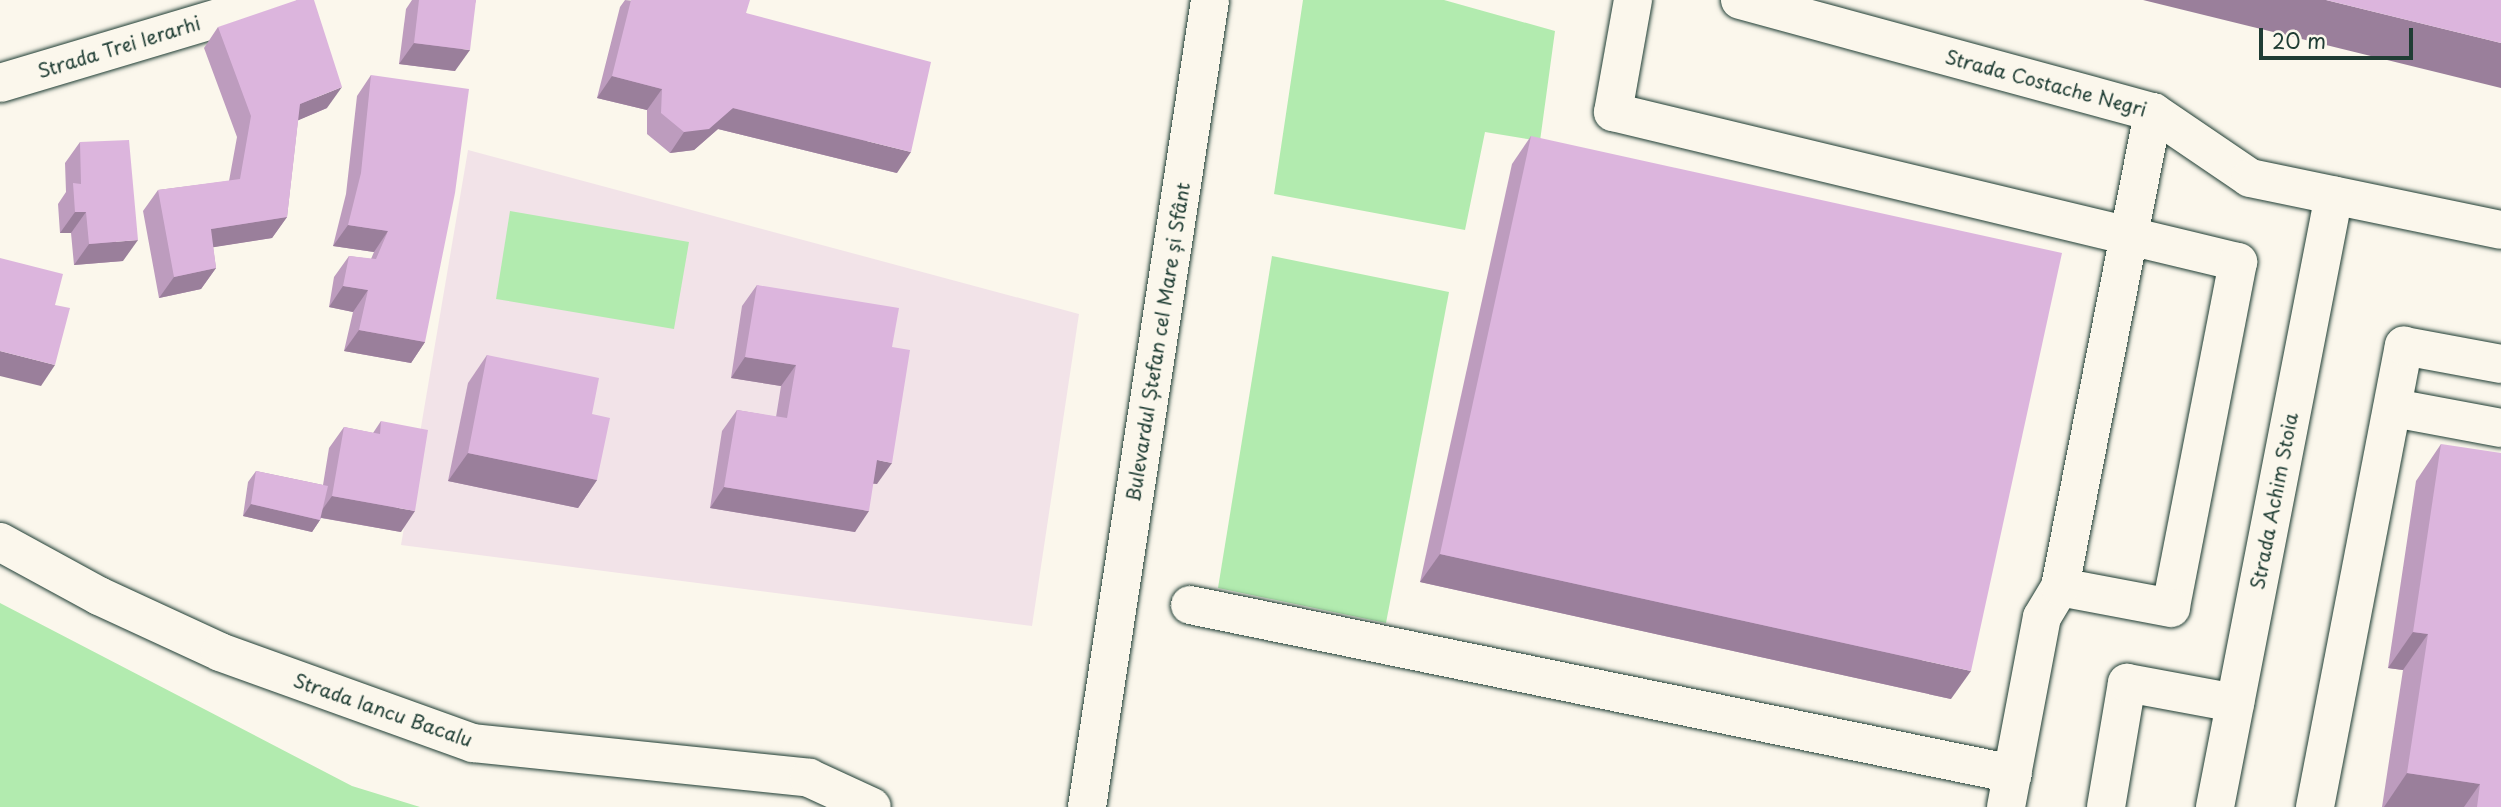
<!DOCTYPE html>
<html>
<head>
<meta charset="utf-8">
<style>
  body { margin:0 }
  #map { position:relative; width:2501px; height:807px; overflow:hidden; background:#fbf7ec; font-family:"Playpen Sans",sans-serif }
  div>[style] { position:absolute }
  .built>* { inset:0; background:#f2e3e8 }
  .green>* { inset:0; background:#b2ebaf }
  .roads { filter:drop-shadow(0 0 2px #1f3d34) drop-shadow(0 0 2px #1f3d34) }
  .minor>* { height:38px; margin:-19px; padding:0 19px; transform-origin:19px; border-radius:19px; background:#fbf7ec }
  .wall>* { inset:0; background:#bd9cbe }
  .shaded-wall>* { inset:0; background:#9a7f9b }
  .building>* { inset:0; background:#dcb5dd }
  span { translate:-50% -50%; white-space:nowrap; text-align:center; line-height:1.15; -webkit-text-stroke:5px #fbf7ec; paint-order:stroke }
  .street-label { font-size:19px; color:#1f3d34 }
  .scale { position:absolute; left:2259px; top:28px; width:154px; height:32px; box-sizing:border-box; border:4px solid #1f3d34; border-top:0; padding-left:9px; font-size:21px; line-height:24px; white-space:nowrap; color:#1f3d34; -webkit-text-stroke:5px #fbf7ec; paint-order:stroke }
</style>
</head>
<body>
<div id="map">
  <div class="built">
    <i style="clip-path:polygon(468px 150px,1079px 314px,1032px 626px,401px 545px)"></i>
  </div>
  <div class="green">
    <i style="clip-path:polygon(1303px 0,1444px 0,1555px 31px,1540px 141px,1485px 132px,1465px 230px,1274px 194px)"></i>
    <i style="clip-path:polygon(510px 211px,689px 242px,674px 329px,496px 299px)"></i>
    <i style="clip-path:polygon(1272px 256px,1449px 292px,1386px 623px,1218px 588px)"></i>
    <i style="clip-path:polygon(0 603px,352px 786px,420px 807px,0 807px)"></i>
  </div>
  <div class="roads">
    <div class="minor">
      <i style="left:1633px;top:0;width:114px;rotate:100.1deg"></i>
      <i style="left:1613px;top:112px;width:643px;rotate:13.5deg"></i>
      <i style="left:2238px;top:262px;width:352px;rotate:101deg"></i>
      <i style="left:2171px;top:608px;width:113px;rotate:-169.3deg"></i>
      <i style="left:1740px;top:0;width:428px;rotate:15.2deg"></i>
      <i style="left:2153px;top:112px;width:117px;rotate:34.2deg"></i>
      <i style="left:2250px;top:178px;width:256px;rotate:11.7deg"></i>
      <i style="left:0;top:83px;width:290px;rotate:-16.6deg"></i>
      <i style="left:2394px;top:408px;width:109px;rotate:10.6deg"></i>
      <i style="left:0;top:542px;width:113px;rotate:28.6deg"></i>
      <i style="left:99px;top:596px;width:133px;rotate:24.8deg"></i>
      <i style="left:220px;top:652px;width:269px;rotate:19.8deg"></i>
      <i style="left:473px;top:743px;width:338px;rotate:5.9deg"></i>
      <i style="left:809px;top:778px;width:69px;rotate:24.7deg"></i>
      <i style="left:1190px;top:605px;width:840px;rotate:11.6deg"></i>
      <i style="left:1087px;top:807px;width:816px;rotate:-81.33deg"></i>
      <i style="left:2006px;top:807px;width:193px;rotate:-79.3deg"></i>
      <i style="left:2042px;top:617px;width:35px;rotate:-59deg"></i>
      <i style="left:2060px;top:587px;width:484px;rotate:-78.9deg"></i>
      <i style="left:2106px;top:807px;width:126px;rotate:-80.4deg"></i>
      <i style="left:2127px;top:683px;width:110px;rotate:10.5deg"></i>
      <i style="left:2215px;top:807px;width:623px;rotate:-79deg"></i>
      <i style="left:2315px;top:807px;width:470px;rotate:-79.1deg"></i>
      <i style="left:2404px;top:346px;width:99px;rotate:10.5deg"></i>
    </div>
  </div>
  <div class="wall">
    <i style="clip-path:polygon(412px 0,476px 0,455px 71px,399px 64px,406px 9px)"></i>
    <i style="clip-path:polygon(625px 0,746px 13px,897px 173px,718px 129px,694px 150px,670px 153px,647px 134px,647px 110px,597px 98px,620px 7px)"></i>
    <i style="clip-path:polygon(218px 27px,327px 108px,298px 120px,287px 217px,272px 238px,213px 247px,216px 268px,201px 289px,159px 298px,143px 211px,158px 190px,229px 181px,237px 137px,204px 48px)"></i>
    <i style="clip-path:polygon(371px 75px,425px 342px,411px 363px,344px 351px,353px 312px,329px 307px,334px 277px,349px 256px,371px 259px,374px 252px,333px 246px,346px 194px,357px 96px)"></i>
    <i style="clip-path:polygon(1531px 136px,1951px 699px,1420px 582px,1512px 164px)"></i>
    <i style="clip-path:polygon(80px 142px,123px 261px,74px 265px,71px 233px,60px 233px,58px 204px,66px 192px,65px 163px)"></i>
    <i style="clip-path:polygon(757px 285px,892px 347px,877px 484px,873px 484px,855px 532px,710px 508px,722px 431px,737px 410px,776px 417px,781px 386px,731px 378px,742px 306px)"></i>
    <i style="clip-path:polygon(487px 355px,592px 414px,597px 480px,578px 508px,448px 481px,468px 383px)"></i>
    <i style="clip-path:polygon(381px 421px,401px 532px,321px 518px,320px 520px,312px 532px,243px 516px,248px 482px,256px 471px,323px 485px,329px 448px,344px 427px,373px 433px)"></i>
    <i style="clip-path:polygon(2441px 444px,2501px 807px,2382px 807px,2403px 670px,2388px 668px,2416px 481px)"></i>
  </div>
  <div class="shaded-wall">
    <i style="clip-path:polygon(2143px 0,2326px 0,2501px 43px,2501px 88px)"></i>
    <i style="clip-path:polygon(414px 43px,470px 50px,455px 71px,399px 64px)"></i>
    <i style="clip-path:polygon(612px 76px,662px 89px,647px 110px,597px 98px)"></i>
    <i style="clip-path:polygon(342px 87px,327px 108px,285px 126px,300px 104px)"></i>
    <i style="clip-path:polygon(733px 108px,911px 152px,897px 173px,718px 129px,694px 150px,670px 153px,684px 132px)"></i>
    <i style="clip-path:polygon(75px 212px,86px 212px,71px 233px,60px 233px)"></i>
    <i style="clip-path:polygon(287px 217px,272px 238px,196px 250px,211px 229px)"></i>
    <i style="clip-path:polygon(348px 225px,388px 231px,374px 252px,333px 246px)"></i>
    <i style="clip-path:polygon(138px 240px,123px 261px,74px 265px,89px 244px)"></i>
    <i style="clip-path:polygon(216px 268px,201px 289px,159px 298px,174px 277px)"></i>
    <i style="clip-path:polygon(343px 286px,368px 290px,353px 312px,329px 307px)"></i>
    <i style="clip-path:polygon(359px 330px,425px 342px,411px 363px,344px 351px)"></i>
    <i style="clip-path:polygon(0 351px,55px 365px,41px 386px,0 376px)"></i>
    <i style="clip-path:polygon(745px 357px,796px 365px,781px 386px,731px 378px)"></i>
    <i style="clip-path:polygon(468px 453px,597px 480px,578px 508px,448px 481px)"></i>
    <i style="clip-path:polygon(877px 460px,892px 463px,877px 484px,862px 481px)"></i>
    <i style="clip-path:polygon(724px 487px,869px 511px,855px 532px,710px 508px)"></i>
    <i style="clip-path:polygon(332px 496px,415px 511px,401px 532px,317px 517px)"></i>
    <i style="clip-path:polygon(251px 504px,320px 520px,312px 532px,243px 516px)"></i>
    <i style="clip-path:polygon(1440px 554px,1971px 671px,1951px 699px,1420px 582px)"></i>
    <i style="clip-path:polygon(2413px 632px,2428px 634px,2403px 670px,2388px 668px)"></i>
    <i style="clip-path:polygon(2407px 773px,2480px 784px,2464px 807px,2384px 807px)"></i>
  </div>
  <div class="building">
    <i style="clip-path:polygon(297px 0,314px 0,342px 87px,300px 104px,287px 217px,211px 229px,216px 268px,174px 277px,158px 190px,240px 179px,251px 116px,218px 27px)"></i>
    <i style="clip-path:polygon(419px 0,476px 0,470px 50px,414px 43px)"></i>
    <i style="clip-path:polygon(631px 0,750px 0,746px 13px,931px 62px,911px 152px,733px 108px,709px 129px,684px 132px,661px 113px,662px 89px,612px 76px)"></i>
    <i style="clip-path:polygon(2326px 0,2501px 0,2501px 43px)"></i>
    <i style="clip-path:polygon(371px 75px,469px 89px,455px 193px,425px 342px,359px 330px,368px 290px,343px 286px,349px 256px,376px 259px,388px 231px,348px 225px,361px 173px)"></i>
    <i style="clip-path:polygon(1531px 136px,2062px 253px,1971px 671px,1440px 554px)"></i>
    <i style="clip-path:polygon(129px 140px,138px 240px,89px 244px,86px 212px,75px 212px,73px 183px,81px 184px,80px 142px)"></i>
    <i style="clip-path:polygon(0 258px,63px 274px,55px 305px,70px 308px,55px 365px,0 351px)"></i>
    <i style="clip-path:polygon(757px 285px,899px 308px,892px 347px,910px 350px,892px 463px,877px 460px,869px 511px,724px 487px,737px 410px,787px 418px,796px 365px,745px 357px)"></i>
    <i style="clip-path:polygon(487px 355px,599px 378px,592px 414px,610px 418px,597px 480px,468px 453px)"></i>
    <i style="clip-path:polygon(381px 421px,428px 430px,415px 511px,332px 496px,344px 427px,380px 434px)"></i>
    <i style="clip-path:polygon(2441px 444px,2501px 453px,2501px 807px,2477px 807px,2480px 784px,2407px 773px,2428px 634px,2413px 632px)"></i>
    <i style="clip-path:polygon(256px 471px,328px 486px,320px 520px,251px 504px)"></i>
  </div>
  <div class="street-label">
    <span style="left:119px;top:47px;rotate:-17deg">Strada Trei Ierarhi</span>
    <span style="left:2046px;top:83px;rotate:15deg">Strada Costache Negri</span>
    <span style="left:1158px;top:342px;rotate:-81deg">Bulevardul Ștefan cel Mare și Sfânt</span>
    <span style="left:2274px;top:501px;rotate:-79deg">Strada Achim Stoia</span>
    <span style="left:383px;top:710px;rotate:19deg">Strada Iancu Bacalu</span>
  </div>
  <div class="scale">20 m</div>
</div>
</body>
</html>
